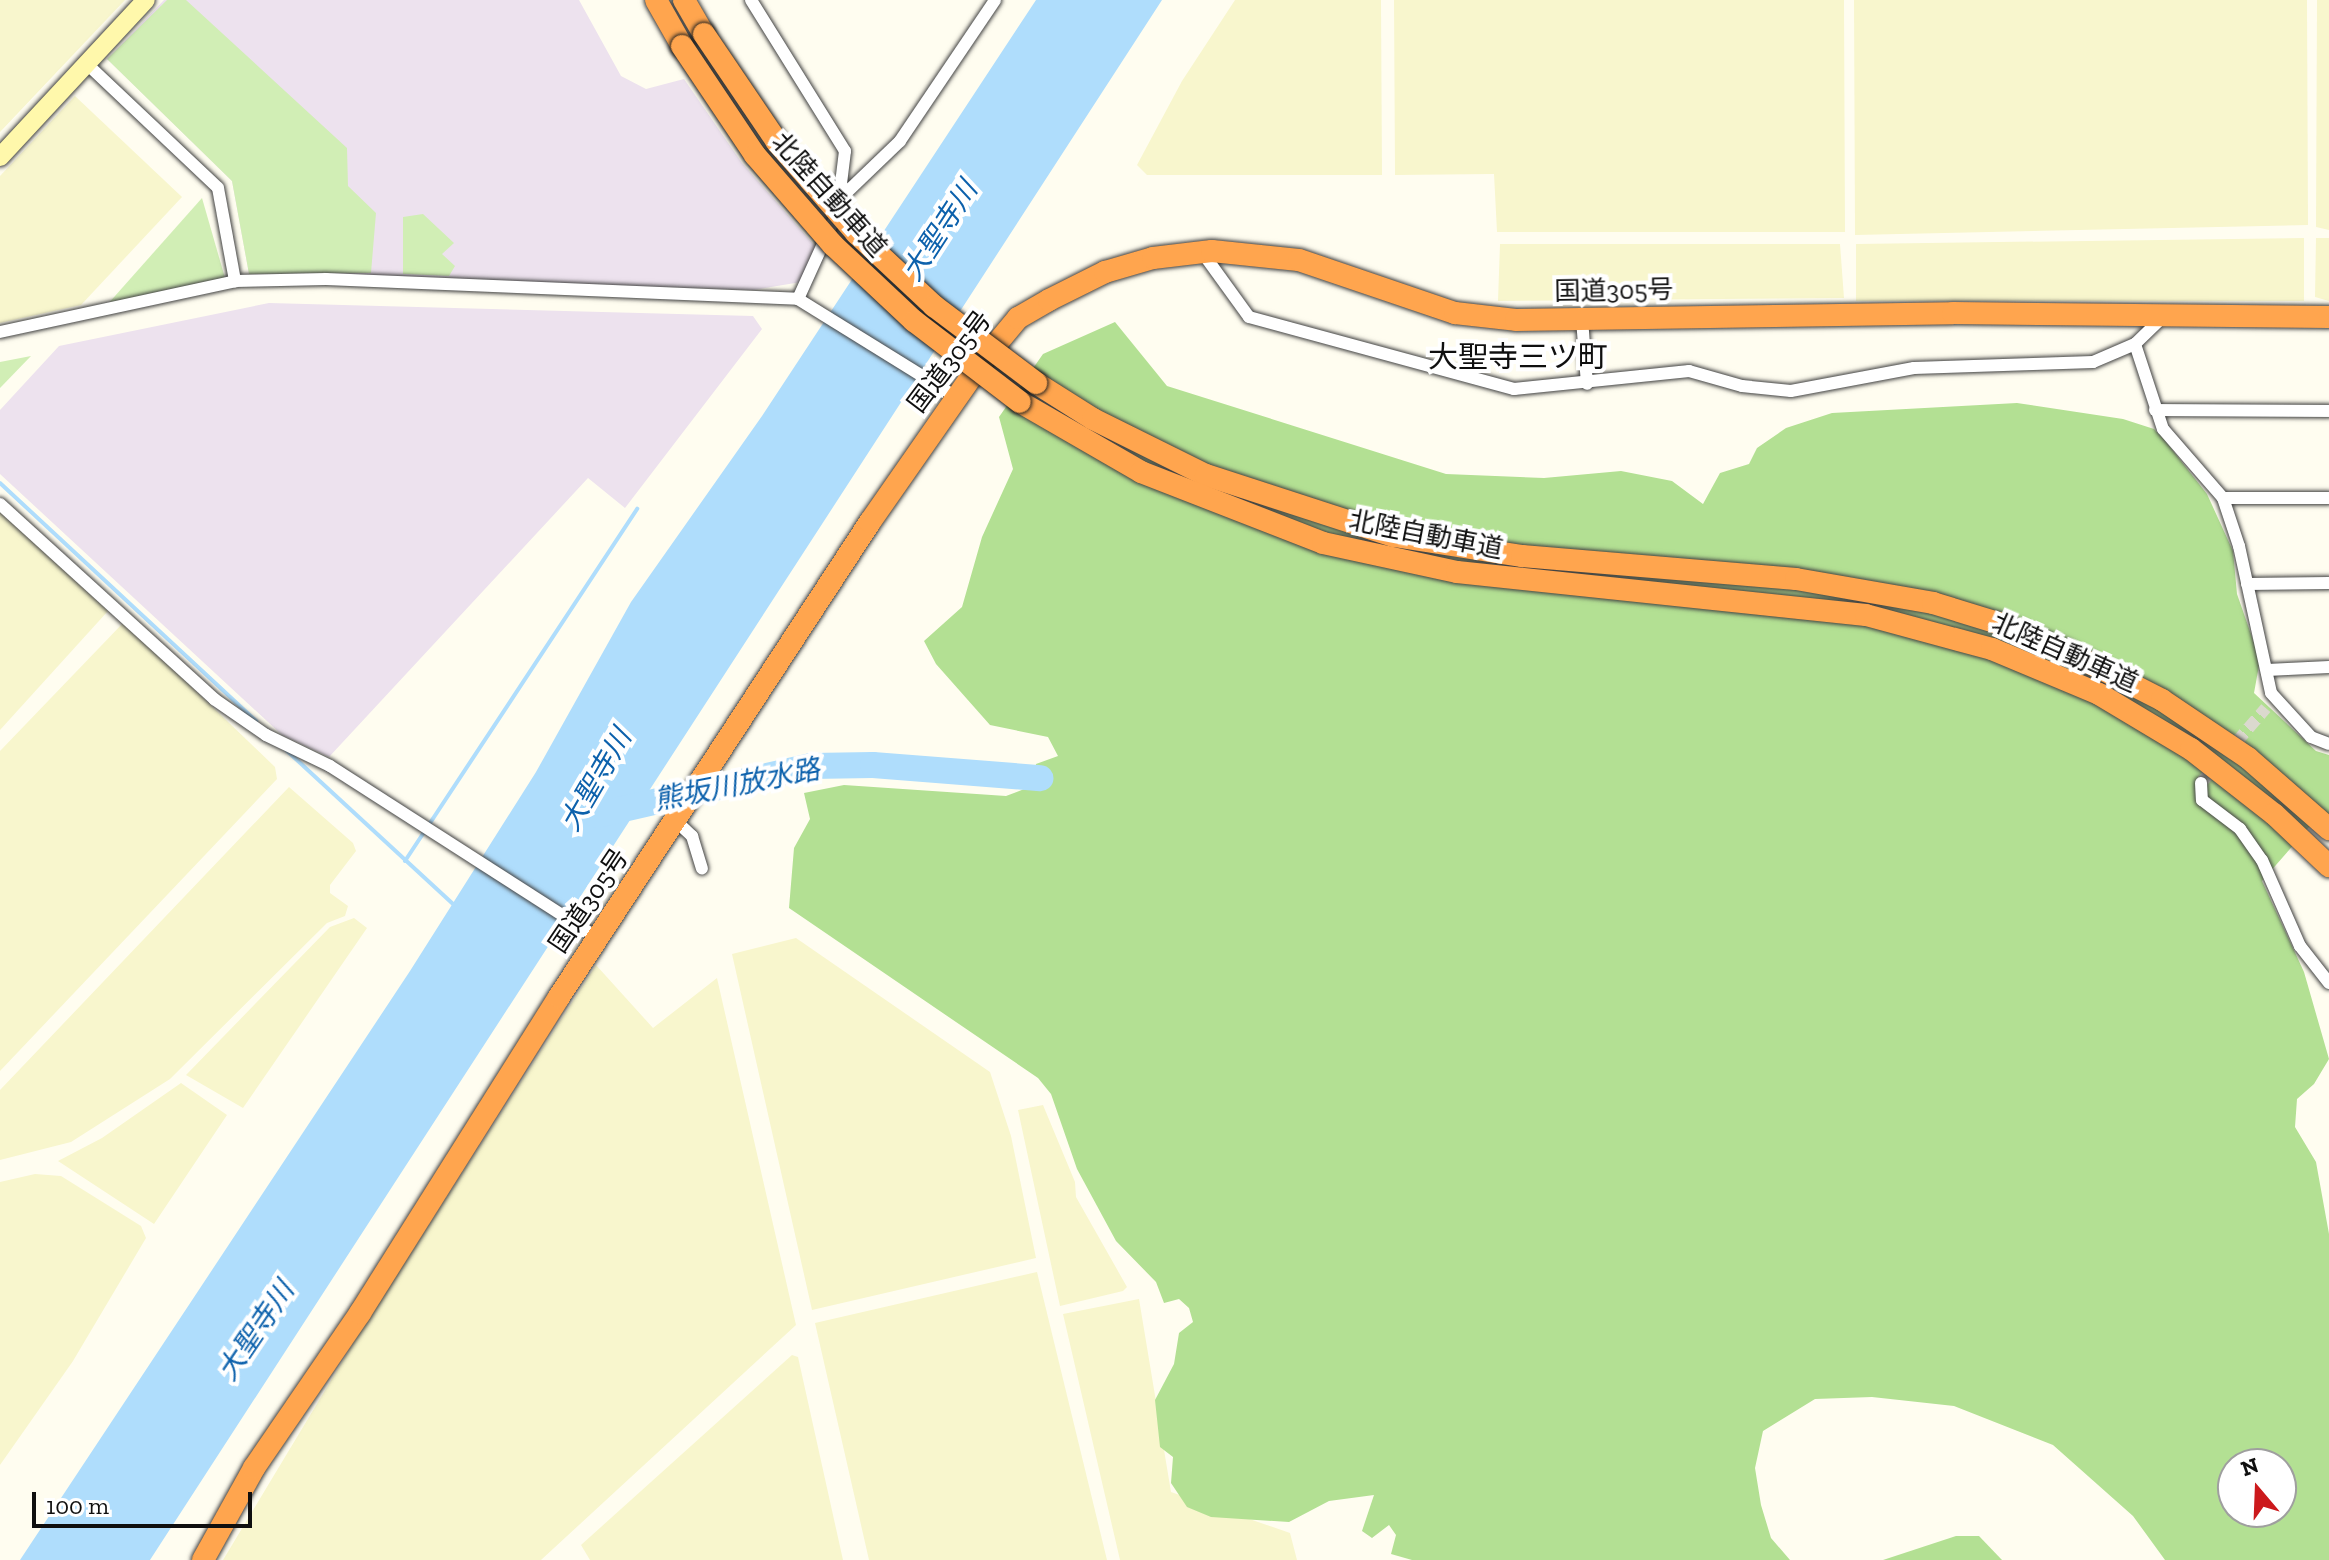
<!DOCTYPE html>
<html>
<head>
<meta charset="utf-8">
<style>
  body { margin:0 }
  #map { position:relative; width:2329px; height:1560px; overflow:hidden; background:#fffdf0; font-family:"Zilla Slab","Noto Sans JP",serif }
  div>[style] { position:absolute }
  .industrial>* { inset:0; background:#ede2ee }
  .farmland>* { inset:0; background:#f8f6cd }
  .green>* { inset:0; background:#d1eeb5 }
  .forest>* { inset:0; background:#b3e093 }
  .water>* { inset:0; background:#afddfc }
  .stream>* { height:4px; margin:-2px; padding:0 2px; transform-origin:2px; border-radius:2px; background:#afddfc }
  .river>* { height:26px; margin:-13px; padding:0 13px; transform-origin:13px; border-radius:13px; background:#afddfc }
  .street-tunnel>* { height:12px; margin-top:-6px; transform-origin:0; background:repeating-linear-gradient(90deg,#dbd9ce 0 12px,transparent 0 18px) }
  .roads { filter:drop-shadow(0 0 2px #424242) drop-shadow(0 0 2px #424242) }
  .street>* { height:12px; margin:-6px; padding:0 6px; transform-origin:6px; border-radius:6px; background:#fff }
  .secondary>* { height:18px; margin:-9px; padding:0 9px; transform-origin:9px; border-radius:9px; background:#fff8ab }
  .highway>* { height:22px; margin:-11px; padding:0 11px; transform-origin:11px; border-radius:11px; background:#ffa54e }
  .bridges { filter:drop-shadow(0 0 2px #202020) drop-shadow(0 0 2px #202020) }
  .highway-bridge>* { height:22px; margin:-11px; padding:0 11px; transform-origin:11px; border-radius:11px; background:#ffa54e }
  span { translate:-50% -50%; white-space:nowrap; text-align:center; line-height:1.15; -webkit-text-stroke:8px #fff; paint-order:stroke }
  .street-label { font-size:26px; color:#0f0f0f }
  .water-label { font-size:28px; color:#0c61ac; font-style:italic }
  .quarter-label { font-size:30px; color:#0f0f0f }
  .north { position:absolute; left:2217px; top:1448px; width:80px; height:80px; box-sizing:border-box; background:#fff; border:2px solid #9f9f9f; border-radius:50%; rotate:341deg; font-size:22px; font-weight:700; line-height:32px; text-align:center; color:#0f0f0f }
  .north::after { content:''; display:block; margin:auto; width:28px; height:36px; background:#cc191c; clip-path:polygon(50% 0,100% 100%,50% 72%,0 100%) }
  .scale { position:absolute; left:32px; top:1492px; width:220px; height:36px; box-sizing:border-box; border:4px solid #0f0f0f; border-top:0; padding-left:10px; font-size:24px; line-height:28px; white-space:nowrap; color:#0f0f0f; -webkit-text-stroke:6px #fff; paint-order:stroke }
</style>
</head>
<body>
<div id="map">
  <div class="industrial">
    <i style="clip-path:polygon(164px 0,579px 0,621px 76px,646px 89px,684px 79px,742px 163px,816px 247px,801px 282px,753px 290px,249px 274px,232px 181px,107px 59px)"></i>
    <i style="clip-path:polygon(269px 303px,753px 316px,762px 329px,625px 508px,588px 478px,329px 757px,282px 735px,0 474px,0 410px,59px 346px)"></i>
  </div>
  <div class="farmland">
    <i style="clip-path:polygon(0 0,125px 0,0 132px)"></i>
    <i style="clip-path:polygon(1235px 0,1381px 0,1382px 175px,1147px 175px,1137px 165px,1182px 81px)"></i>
    <i style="clip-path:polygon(1394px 0,1844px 0,1845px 232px,1497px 232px,1494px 174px,1395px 175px)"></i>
    <i style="clip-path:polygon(1854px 0,2307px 0,2308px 225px,1855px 235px)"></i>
    <i style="clip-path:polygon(2317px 0,2329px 0,2329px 230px,2316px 227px)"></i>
    <i style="clip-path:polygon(75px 96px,182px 197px,81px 305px,0 323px,0 176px)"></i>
    <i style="clip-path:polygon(2304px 238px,2304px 301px,1856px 301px,1856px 244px)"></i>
    <i style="clip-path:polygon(2316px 238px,2329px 238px,2329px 301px,2315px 297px)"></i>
    <i style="clip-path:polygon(1500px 244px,1840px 244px,1844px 298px,1498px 301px)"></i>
    <i style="clip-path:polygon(0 510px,108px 611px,0 730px)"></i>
    <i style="clip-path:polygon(124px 622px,275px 767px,277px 779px,0 1071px,0 751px)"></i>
    <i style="clip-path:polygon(289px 787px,353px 843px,356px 851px,330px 885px,330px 893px,348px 906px,345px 916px,327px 923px,170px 1079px,71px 1142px,0 1160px,0 1090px)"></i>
    <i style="clip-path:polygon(354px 918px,367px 928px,243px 1108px,186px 1075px,330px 927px)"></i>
    <i style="clip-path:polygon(796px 938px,990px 1072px,1011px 1136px,1036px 1258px,812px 1310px,732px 954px)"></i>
    <i style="clip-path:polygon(596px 965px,653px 1028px,717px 978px,796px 1325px,541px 1560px,223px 1560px,359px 1334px)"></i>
    <i style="clip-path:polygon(181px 1083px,227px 1115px,154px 1224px,58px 1161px,102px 1138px)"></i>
    <i style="clip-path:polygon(1043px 1105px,1075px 1182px,1076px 1197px,1127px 1287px,1123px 1291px,1060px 1306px,1018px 1110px)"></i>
    <i style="clip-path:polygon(35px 1174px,61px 1176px,141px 1226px,146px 1238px,73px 1361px,0 1465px,0 1182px)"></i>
    <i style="clip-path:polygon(1037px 1272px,1107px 1560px,869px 1560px,815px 1323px)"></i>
    <i style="clip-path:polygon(1139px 1299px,1171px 1492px,1290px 1533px,1297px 1560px,1120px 1560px,1063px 1314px)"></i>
    <i style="clip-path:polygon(792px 1355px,798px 1357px,843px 1560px,590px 1560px,581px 1545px)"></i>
  </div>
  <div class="green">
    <i style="clip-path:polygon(167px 0,186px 0,347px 148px,348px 186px,376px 213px,371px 273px,249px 274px,232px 181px,107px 59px)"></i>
    <i style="clip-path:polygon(202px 198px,225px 278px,107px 305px)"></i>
    <i style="clip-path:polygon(423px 214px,454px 243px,442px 254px,455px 266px,449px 276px,403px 274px,403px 217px)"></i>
    <i style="clip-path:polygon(31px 356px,0 388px,0 362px)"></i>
  </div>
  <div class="forest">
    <i style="clip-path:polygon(evenodd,1115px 322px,1167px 386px,1446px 474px,1544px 478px,1621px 471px,1672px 481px,1703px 504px,1720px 473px,1749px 464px,1757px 448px,1786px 428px,1832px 413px,2017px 403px,2123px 419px,2154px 429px,2163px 438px,2207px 494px,2233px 551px,2237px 594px,2260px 660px,2254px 693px,2316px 751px,2329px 755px,2329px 822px,2309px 827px,2262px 881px,2304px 972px,2329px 1059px,2314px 1084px,2297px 1099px,2295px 1127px,2316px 1162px,2329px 1234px,2329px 1560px,2165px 1560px,2133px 1516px,2053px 1445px,1954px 1406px,1872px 1397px,1815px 1399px,1763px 1431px,1755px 1468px,1761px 1505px,1771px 1538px,1790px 1560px,1412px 1560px,1391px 1554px,1396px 1535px,1389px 1525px,1372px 1538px,1362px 1531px,1374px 1495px,1329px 1501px,1289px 1522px,1211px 1517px,1187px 1507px,1171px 1483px,1173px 1457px,1160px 1447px,1155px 1400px,1174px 1364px,1179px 1333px,1193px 1322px,1189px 1308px,1179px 1299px,1164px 1303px,1156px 1282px,1116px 1241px,1077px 1169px,1051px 1094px,1038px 1078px,789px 908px,794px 848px,810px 819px,804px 793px,844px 785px,1006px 796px,1032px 786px,1036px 764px,1058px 756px,1048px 737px,990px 725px,936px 664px,924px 641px,962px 607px,982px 537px,1013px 469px,999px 417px,1043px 354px,1115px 322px,2233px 1464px,2281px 1464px,2281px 1512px,2233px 1512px,2233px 1464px)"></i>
    <i style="clip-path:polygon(1956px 1536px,1979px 1536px,2002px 1560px,1883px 1560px)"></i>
  </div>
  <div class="water">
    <i style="clip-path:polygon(1036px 0,1162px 0,150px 1560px,20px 1560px,410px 971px,536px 772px,631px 602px,762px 416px)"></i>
  </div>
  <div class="stream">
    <i style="left:0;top:483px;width:350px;rotate:42.9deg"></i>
    <i style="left:285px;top:749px;width:229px;rotate:42.7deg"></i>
    <i style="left:405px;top:861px;width:422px;rotate:-56.6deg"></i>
  </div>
  <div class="river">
    <i style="left:597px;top:815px;width:220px;rotate:-12.9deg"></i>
    <i style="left:811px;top:766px;width:62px;rotate:-0.9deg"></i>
    <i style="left:873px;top:765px;width:168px;rotate:4.5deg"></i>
  </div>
  <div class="street-tunnel">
    <i style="left:2201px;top:783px;width:99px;rotate:-49.1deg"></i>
  </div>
  <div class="roads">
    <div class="street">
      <i style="left:751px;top:0;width:178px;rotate:58.1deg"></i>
      <i style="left:845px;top:151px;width:33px;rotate:97deg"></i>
      <i style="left:841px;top:184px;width:10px;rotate:61deg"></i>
      <i style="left:87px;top:64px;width:180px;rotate:43.4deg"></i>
      <i style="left:218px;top:188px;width:95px;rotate:79.6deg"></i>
      <i style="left:1202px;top:252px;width:80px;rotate:54.1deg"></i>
      <i style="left:1249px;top:317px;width:275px;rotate:15.2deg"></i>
      <i style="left:1514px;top:389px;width:176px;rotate:-5.9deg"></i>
      <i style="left:1689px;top:371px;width:55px;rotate:15.8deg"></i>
      <i style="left:1742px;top:386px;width:49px;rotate:5.8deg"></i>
      <i style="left:1791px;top:391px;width:125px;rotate:-10.6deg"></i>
      <i style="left:1914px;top:368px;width:179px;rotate:-1.9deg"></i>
      <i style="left:2093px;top:362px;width:46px;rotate:-23.2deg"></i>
      <i style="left:2135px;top:344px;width:37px;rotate:-44deg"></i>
      <i style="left:798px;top:299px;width:116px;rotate:-65.6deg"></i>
      <i style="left:846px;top:193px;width:75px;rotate:-43.9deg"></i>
      <i style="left:900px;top:141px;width:170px;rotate:-56deg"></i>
      <i style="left:1582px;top:319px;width:65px;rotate:85.6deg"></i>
      <i style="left:0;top:332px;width:240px;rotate:-12.2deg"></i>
      <i style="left:235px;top:281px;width:91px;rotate:-1.3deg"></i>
      <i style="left:326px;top:279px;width:472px;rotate:2.4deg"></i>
      <i style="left:798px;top:299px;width:186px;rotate:31.8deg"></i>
      <i style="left:2135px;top:344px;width:89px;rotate:71.8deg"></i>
      <i style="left:2163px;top:429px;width:91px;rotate:49deg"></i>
      <i style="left:2223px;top:498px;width:51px;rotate:71.6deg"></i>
      <i style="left:2239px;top:546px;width:150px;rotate:77.7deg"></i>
      <i style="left:2271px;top:693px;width:59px;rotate:47.7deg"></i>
      <i style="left:2311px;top:737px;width:19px;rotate:21deg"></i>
      <i style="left:2155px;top:410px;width:174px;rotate:0.3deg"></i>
      <i style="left:2223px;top:498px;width:106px"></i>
      <i style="left:0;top:504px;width:290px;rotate:42.3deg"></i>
      <i style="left:214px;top:699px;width:63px;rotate:34.7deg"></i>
      <i style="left:266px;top:735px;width:71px;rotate:25.8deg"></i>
      <i style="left:330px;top:766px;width:318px;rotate:32.7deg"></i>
      <i style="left:2247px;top:584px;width:82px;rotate:-0.7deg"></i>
      <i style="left:2267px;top:670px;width:62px;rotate:-2.8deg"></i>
      <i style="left:2201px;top:783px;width:17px;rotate:87deg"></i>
      <i style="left:2202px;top:800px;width:48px;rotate:37.3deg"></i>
      <i style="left:2240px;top:829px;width:38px;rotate:55deg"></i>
      <i style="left:2262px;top:860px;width:94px;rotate:66.2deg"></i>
      <i style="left:2300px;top:946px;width:47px;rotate:51.9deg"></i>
      <i style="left:677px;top:822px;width:21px;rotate:43deg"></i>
      <i style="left:692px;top:836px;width:34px;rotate:73deg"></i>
    </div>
    <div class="secondary">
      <i style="left:0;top:157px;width:214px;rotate:-47.1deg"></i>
    </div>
    <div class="highway">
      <i style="left:656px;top:0;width:53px;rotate:60.5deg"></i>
      <i style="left:684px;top:0;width:39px;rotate:60deg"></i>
      <i style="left:1036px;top:383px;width:67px;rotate:32.3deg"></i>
      <i style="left:1093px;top:419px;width:126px;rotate:26.4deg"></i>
      <i style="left:1206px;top:475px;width:198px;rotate:18deg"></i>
      <i style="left:1394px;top:536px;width:130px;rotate:8.9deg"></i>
      <i style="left:1522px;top:556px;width:275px;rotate:4.8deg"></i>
      <i style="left:1796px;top:579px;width:139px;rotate:9.9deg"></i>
      <i style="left:1933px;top:603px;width:68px;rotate:17.1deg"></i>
      <i style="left:1998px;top:623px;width:74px;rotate:22.4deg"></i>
      <i style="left:2066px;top:651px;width:108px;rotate:27deg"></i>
      <i style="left:2162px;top:700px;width:104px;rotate:34deg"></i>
      <i style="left:2248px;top:758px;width:108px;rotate:41.2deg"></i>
      <i style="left:1020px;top:402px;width:140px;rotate:30deg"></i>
      <i style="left:1141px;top:472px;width:195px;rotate:21.3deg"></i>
      <i style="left:1323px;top:543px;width:137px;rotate:12.2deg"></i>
      <i style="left:1457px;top:572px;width:411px;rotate:6deg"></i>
      <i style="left:1866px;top:615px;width:131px;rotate:15.1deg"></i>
      <i style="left:1992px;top:649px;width:116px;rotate:22.8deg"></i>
      <i style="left:2099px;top:694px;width:107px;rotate:30.9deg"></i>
      <i style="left:2191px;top:749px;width:105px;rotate:38.1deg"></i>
      <i style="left:2274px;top:814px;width:76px;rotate:43.4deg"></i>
      <i style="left:203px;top:1560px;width:105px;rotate:-61deg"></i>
      <i style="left:254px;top:1468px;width:188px;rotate:-55.6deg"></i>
      <i style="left:360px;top:1313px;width:373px;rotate:-57.8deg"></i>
      <i style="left:559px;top:997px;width:568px;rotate:-56.79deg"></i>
      <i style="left:870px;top:522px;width:198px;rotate:-55.1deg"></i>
      <i style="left:983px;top:360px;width:55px;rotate:-50.2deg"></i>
      <i style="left:1018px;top:318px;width:36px;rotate:-30deg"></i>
      <i style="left:1049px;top:300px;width:63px;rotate:-26.6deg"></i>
      <i style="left:1105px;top:272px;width:50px;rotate:-16.3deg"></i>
      <i style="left:1153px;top:258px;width:59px;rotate:-6.8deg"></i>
      <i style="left:1212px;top:251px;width:87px;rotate:5.9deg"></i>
      <i style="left:1299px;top:260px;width:165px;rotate:18.8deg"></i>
      <i style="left:1455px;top:313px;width:61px;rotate:6.5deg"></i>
      <i style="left:1516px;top:320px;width:437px;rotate:-0.9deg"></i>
      <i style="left:1953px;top:313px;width:376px;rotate:0.6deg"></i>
    </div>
  </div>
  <div class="bridges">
    <div class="highway-bridge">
      <i style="left:704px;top:34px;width:130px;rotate:55.9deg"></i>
      <i style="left:777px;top:142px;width:121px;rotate:49deg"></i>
      <i style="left:856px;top:233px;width:107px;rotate:43.1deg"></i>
      <i style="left:934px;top:306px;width:128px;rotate:37deg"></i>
      <i style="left:682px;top:46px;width:131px;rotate:56.2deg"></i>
      <i style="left:755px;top:155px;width:119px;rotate:49.1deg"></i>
      <i style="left:833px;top:245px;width:111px;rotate:43.2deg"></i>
      <i style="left:914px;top:321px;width:133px;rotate:37.4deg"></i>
    </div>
  </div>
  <div class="street-label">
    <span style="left:829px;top:195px;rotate:48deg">北陸自動車道</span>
    <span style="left:1614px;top:291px;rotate:-1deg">国道305号</span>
    <span style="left:950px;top:362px;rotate:-53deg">国道305号</span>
    <span style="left:1426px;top:535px;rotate:11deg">北陸自動車道</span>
    <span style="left:2065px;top:653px;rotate:24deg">北陸自動車道</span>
    <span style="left:589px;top:901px;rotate:-56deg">国道305号</span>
  </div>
  <div class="water-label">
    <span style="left:940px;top:231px;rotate:-57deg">大聖寺川</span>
    <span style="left:596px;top:780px;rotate:-60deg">大聖寺川</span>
    <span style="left:737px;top:785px;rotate:-11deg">熊坂川放水路</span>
    <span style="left:256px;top:1331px;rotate:-56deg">大聖寺川</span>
  </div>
  <div class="quarter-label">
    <span style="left:1518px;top:357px">大聖寺三ツ町</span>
  </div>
  <div class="north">N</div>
  <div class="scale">100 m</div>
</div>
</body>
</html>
